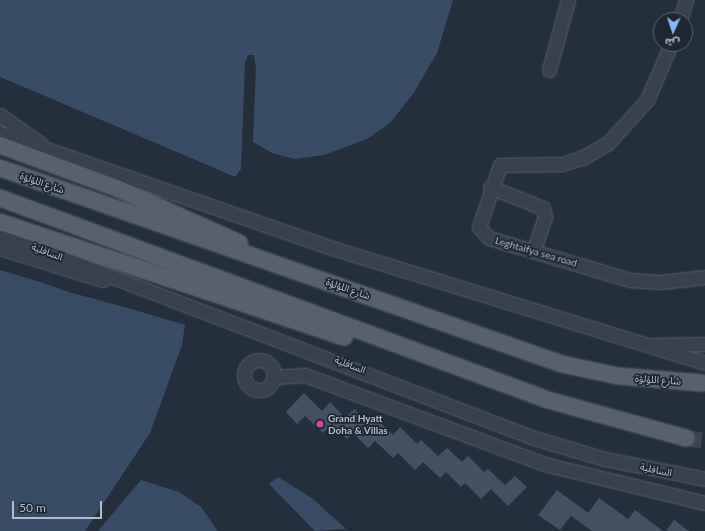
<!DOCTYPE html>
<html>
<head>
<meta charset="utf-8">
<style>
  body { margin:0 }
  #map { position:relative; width:705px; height:531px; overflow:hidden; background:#242f3e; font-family:Lato,"Noto Sans Arabic",sans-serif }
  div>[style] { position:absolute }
  .water>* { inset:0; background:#394c67 }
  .pier>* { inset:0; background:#242f3e }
  .building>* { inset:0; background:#455162 }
  .major-tunnel>* { height:16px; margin-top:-8px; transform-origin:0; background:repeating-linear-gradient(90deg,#3a4453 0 16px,transparent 0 24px) }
  .roads { filter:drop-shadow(0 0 1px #565f6c) drop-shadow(0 0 1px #565f6c) }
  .minor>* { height:13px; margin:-6.5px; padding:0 6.5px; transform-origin:6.5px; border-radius:6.5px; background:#38414e }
  .minor>.ring { margin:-6.5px; padding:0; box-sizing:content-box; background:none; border:13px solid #38414e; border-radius:50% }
  .major>* { height:16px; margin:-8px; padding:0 8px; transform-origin:8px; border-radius:8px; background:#56606e }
  .dots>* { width:11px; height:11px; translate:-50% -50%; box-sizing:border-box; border:2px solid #1d2633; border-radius:50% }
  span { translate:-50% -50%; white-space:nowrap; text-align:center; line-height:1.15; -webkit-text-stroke:3.5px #1d2633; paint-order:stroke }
  .street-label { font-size:10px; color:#b4bcc9 }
  .poi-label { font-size:10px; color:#b4bcc9; font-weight:700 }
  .left { translate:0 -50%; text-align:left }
  .north { position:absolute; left:653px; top:12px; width:40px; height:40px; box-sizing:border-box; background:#1d2633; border:1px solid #59626f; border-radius:50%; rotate:183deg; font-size:11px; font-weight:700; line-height:16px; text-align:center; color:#b4bcc9 }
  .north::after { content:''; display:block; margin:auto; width:14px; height:18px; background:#8ab4f8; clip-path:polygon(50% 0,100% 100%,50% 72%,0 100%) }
  .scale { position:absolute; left:12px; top:501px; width:90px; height:18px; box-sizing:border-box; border:2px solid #b4bcc9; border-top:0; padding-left:5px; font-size:12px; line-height:14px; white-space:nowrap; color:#b4bcc9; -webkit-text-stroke:3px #1d2633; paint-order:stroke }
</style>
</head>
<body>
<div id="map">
  <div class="water">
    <i style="clip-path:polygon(0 0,453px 0,437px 53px,413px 94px,390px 123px,367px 139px,324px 155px,294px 159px,272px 153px,253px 142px,256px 68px,254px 55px,248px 55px,245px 63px,241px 169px,235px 177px,0 77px)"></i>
    <i style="clip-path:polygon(0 270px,185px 325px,182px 345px,150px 433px,85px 531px,0 531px)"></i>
    <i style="clip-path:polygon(278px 477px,313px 499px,346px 529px,315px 531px,269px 484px)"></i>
    <i style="clip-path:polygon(141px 480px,179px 492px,201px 507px,218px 531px,98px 531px)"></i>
  </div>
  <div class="pier">
    <i style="clip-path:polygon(0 77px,235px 177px,234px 178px,9px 84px)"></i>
    <i style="clip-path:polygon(0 268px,72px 291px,185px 323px,72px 293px)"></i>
  </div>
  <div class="building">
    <i style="clip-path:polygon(304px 393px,322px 411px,330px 402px,345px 418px,354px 409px,369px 423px,375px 417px,393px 435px,400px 427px,417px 444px,421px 440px,438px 456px,447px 448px,462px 462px,468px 456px,484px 472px,488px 469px,505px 485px,515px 476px,527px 487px,508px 506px,491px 489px,481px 499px,465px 483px,461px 487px,446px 472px,440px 478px,423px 462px,415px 470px,398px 453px,393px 458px,375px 441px,368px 448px,353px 433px,347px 439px,332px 424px,323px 433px,305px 416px,297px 424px,286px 412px)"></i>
    <i style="clip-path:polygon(557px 490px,588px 513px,599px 498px,628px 519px,635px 510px,663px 531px,592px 531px,571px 516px,560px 530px,538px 515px)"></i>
    <i style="clip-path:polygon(674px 520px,689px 531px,666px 531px)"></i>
  </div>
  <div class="major-tunnel">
    <i style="left:686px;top:438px;width:19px;rotate:9deg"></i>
  </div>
  <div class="roads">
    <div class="minor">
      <i style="left:680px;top:20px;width:21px;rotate:-73deg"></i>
      <i style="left:671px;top:44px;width:61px;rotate:113.2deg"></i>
      <i style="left:647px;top:100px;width:58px;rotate:132.2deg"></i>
      <i style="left:608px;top:143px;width:28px;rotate:150deg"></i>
      <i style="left:584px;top:157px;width:23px;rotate:162deg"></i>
      <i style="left:562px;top:164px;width:62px;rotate:179.1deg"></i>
      <i style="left:500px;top:165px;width:65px;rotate:108.7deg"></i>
      <i style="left:479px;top:227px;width:15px;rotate:48deg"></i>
      <i style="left:489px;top:238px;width:147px;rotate:16.6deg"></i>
      <i style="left:630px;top:280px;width:31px;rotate:4deg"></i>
      <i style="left:661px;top:282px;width:44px;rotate:-6.5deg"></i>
      <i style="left:549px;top:70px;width:73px;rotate:-74.8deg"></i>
      <i style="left:0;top:115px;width:50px;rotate:35.3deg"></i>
      <i style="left:0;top:133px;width:351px;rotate:19.1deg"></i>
      <i style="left:332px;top:248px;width:390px;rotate:17.1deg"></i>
      <i style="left:490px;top:187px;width:57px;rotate:21.6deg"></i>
      <i style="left:543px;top:208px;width:9px;rotate:77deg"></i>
      <i style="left:545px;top:217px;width:36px;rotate:109deg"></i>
      <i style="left:0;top:234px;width:572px;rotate:20.91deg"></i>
      <i style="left:534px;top:438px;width:74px;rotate:16.5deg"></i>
      <i style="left:605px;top:459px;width:102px;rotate:11.3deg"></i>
      <i style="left:0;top:248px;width:108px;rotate:17.3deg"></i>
      <i style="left:653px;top:345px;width:52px;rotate:-1.1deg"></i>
      <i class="ring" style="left:244px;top:360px;width:17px;height:17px"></i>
      <i style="left:275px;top:377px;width:30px;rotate:-4deg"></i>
      <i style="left:305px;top:375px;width:255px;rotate:20.4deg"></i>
      <i style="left:544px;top:464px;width:166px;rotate:13.6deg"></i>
    </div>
    <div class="major">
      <i style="left:0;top:145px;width:127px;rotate:20.3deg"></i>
      <i style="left:119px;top:189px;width:132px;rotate:24.2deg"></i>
      <i style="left:0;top:168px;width:595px;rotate:19.23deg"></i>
      <i style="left:562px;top:364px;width:57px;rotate:12.1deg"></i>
      <i style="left:618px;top:376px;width:84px;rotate:4.8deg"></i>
      <i style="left:0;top:198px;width:584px;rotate:20.23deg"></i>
      <i style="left:548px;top:400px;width:143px;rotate:15.4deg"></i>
      <i style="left:0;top:222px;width:363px;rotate:18.5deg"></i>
    </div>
  </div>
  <div class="dots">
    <i style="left:320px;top:424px;background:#d1479c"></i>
  </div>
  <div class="street-label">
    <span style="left:42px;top:183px;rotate:19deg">شارع اللؤلؤة</span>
    <span style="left:47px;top:252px;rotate:21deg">السافلية</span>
    <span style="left:536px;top:252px;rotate:16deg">Leghtaifya sea road</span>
    <span style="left:348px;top:289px;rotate:19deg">شارع اللؤلؤة</span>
    <span style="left:350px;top:365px;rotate:21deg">السافلية</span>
    <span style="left:658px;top:380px;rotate:4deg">شارع اللؤلؤة</span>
    <span style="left:656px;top:470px;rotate:12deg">السافلية</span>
  </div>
  <div class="poi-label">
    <span class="left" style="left:328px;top:424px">Grand Hyatt<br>Doha &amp; Villas</span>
  </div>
  <div class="north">ش</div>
  <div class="scale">50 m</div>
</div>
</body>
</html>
